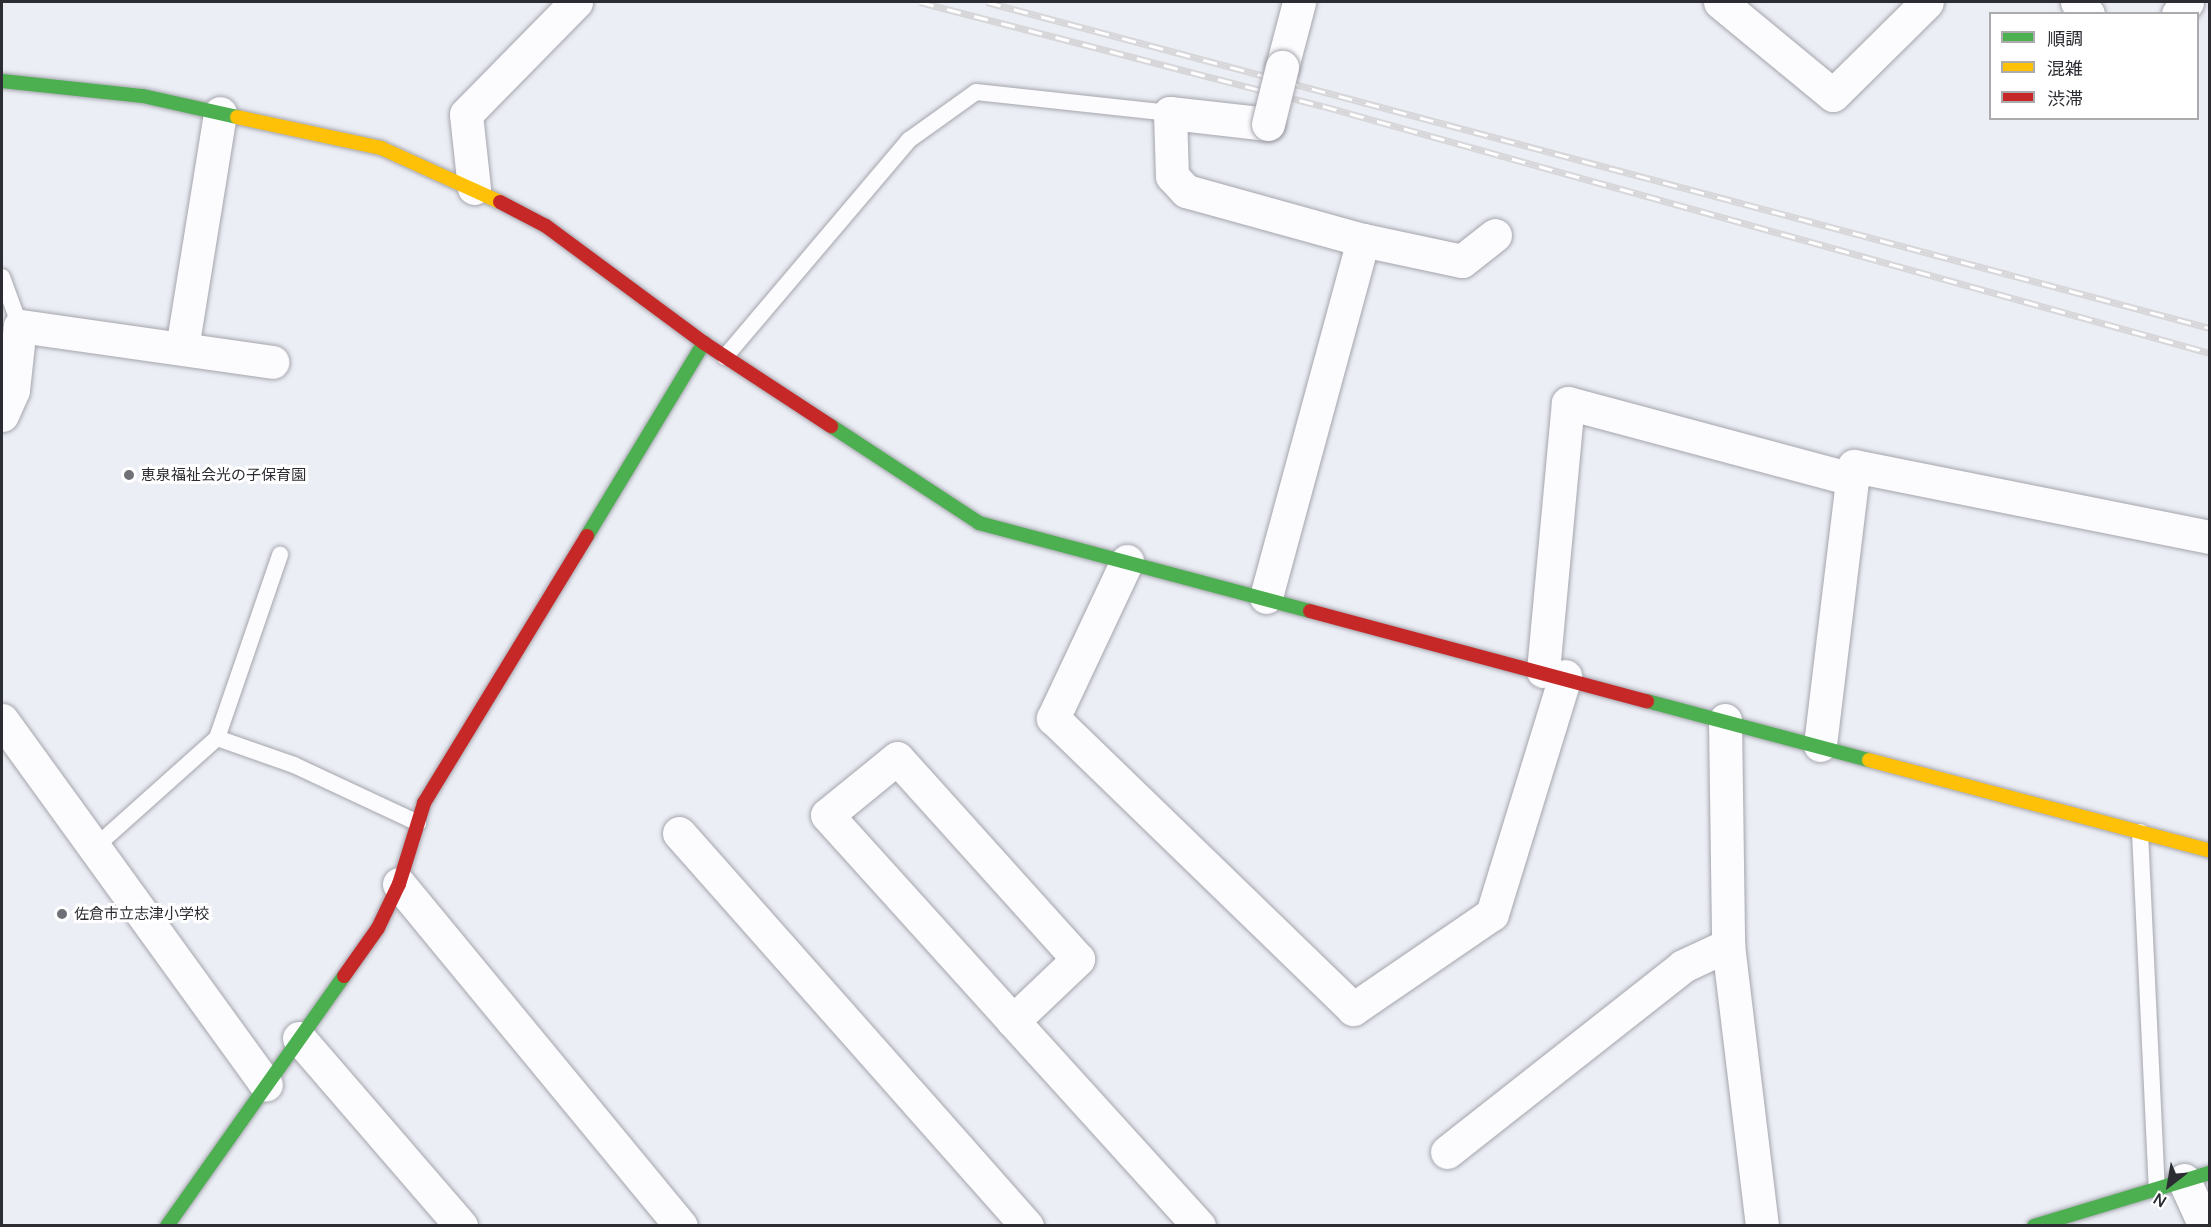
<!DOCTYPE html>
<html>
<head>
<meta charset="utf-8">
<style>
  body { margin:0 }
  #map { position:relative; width:2211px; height:1227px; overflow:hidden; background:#eceef6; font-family:Manrope,"Noto Sans JP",sans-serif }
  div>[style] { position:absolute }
  .roads { filter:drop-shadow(0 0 2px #a4a5ac) drop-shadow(0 0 2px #a4a5ac) }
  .lane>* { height:16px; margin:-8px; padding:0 8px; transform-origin:8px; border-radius:8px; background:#fcfcfe }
  .street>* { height:33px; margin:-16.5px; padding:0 16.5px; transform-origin:16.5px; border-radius:16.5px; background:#fcfcfe }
  .fast>* { height:14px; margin:-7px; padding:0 7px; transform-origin:7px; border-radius:7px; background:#4caf50 }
  .slow>* { height:14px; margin:-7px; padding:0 7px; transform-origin:7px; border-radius:7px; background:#ffc107 }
  .jam>* { height:14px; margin:-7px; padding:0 7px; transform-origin:7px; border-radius:7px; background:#c62828 }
  .rail>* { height:7px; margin-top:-3.5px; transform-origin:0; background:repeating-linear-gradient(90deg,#fff 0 14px,#d7d7d9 0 28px); box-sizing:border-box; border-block:2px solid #d7d7d9 }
  .bridges { filter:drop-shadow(0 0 2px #a4a5ac) drop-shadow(0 0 2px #a4a5ac) }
  .street-bridge>* { height:33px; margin:-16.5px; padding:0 16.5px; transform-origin:16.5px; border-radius:16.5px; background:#fcfcfe }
  .dots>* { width:16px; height:16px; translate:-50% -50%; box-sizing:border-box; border:3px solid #fff; border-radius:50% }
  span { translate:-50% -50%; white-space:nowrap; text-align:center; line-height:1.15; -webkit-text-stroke:6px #fff; paint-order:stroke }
  .poi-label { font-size:15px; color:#2c2d33 }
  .left { translate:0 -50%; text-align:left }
  .frame { position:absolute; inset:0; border:3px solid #2c2d33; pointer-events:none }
  .legend { position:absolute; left:1989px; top:12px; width:210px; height:108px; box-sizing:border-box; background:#fff; border:2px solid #ababad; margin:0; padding:8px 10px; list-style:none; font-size:18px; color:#2c2d33 }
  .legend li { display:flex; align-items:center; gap:12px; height:30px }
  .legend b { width:30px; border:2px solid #ababad }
  .north { position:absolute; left:2139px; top:1155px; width:60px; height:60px; -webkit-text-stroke:4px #fff; paint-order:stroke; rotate:211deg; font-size:16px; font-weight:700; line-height:24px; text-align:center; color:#2c2d33 }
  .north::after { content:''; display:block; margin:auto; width:21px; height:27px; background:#2c2d33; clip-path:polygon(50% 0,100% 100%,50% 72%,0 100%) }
</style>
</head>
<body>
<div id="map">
  <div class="roads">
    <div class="lane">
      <i style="left:2px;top:277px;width:52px;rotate:69.8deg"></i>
      <i style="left:725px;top:357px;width:285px;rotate:-49.7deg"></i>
      <i style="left:909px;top:140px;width:82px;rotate:-35.6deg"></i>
      <i style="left:976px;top:92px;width:195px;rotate:6.2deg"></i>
      <i style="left:217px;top:738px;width:82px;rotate:19.3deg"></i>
      <i style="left:294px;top:765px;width:137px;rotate:25.1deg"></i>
      <i style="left:2140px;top:832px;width:355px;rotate:87.3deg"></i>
      <i style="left:94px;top:848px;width:165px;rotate:-41.8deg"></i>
      <i style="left:217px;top:738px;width:194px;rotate:-71deg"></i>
    </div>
    <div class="street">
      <i style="left:1720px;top:2px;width:146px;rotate:39.5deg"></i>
      <i style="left:1833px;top:95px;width:132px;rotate:-44.7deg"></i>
      <i style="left:2077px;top:2px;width:16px;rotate:47deg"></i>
      <i style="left:2178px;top:14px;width:15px;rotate:-53deg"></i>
      <i style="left:1282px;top:67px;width:67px;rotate:-75.3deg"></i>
      <i style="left:1268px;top:124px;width:99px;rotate:-173.6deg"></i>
      <i style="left:1170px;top:113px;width:63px;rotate:88.2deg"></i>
      <i style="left:1172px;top:176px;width:21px;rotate:47deg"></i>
      <i style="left:1186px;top:191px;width:184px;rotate:15.5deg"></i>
      <i style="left:1363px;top:240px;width:101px;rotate:12deg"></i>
      <i style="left:1462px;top:261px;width:42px;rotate:-38.2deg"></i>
      <i style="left:474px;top:188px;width:74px;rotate:-96.2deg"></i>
      <i style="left:466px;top:114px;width:157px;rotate:-45.5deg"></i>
      <i style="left:182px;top:348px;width:238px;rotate:-80.8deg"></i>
      <i style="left:2px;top:415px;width:27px;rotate:-66deg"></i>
      <i style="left:13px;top:390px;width:64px;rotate:-83.8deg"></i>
      <i style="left:20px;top:326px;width:255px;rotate:8.1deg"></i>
      <i style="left:1127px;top:561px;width:174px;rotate:115.2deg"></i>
      <i style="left:1053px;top:718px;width:418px;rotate:44.1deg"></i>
      <i style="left:1353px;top:1009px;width:168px;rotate:-34.4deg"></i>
      <i style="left:1492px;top:914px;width:249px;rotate:-72.9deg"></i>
      <i style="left:1266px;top:597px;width:370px;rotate:-74.8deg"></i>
      <i style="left:1543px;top:671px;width:269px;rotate:-84.7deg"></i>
      <i style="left:1568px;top:403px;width:294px;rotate:15deg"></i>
      <i style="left:2px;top:720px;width:450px;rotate:54.1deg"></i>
      <i style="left:1725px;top:720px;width:225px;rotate:89.2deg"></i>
      <i style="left:1728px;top:945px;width:283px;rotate:83.1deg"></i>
      <i style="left:1820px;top:745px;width:281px;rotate:-83.1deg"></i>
      <i style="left:1854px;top:466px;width:363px;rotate:11.3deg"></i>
      <i style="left:679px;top:833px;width:525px;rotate:48.48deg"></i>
      <i style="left:399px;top:884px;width:443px;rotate:50.5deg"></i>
      <i style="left:1013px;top:1021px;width:90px;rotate:-43.6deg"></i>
      <i style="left:1078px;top:959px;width:270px;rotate:-132deg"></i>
      <i style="left:897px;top:758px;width:90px;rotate:140.8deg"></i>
      <i style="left:827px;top:815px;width:278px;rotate:47.9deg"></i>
      <i style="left:1013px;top:1021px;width:277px;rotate:47.8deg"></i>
      <i style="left:299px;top:1038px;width:248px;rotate:49.2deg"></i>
      <i style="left:1447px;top:1152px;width:300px;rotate:-38.2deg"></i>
      <i style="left:1683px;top:966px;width:50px;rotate:-25deg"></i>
      <i style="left:2184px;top:1180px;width:51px;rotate:65.5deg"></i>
    </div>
    <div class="fast">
      <i style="left:2px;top:81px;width:142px;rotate:6.1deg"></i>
      <i style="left:143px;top:96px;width:96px;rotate:12.6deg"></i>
      <i style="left:831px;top:426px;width:177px;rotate:33.2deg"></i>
      <i style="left:979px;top:523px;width:342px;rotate:14.9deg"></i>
      <i style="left:587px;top:536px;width:226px;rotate:-58.8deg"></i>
      <i style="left:1647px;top:701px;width:230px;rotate:14.9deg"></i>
      <i style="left:167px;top:1226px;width:306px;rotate:-54.7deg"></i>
      <i style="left:2034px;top:1226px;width:184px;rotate:-16.8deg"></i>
    </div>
    <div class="slow">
      <i style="left:237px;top:117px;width:147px;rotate:12.1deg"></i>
      <i style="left:381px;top:148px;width:131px;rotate:24.4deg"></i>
      <i style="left:1869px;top:760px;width:353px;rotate:14.9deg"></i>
    </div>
    <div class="jam">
      <i style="left:500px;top:202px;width:52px;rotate:27.6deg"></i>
      <i style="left:546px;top:226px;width:197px;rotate:36.5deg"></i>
      <i style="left:704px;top:343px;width:152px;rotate:33.2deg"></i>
      <i style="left:1310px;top:611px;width:349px;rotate:15deg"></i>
      <i style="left:344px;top:976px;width:59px;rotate:-54.7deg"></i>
      <i style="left:378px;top:928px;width:49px;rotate:-64.5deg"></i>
      <i style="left:399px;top:884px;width:85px;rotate:-72.8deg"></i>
      <i style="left:424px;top:803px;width:313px;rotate:-58.6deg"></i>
    </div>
  </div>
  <div class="rail">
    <i style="left:920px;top:2px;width:416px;rotate:14.5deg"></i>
    <i style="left:1323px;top:106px;width:921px;rotate:15.56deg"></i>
    <i style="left:987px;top:2px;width:1266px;rotate:14.93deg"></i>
  </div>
  <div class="bridges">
    <div class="street-bridge">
      <i style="left:1268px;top:124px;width:59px;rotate:-76.2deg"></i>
    </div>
  </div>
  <div class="dots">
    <i style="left:129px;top:475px;background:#6f7177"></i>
    <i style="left:62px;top:914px;background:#6f7177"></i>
  </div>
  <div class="poi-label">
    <span class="left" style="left:141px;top:475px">恵泉福祉会光の子保育園</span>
    <span class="left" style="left:74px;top:914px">佐倉市立志津小学校</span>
  </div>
  <div class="frame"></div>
  <ul class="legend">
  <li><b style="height:8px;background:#4caf50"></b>順調</li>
  <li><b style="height:8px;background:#ffc107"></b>混雑</li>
  <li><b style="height:8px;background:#c62828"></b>渋滞</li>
  </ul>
  <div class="north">N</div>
</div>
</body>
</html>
